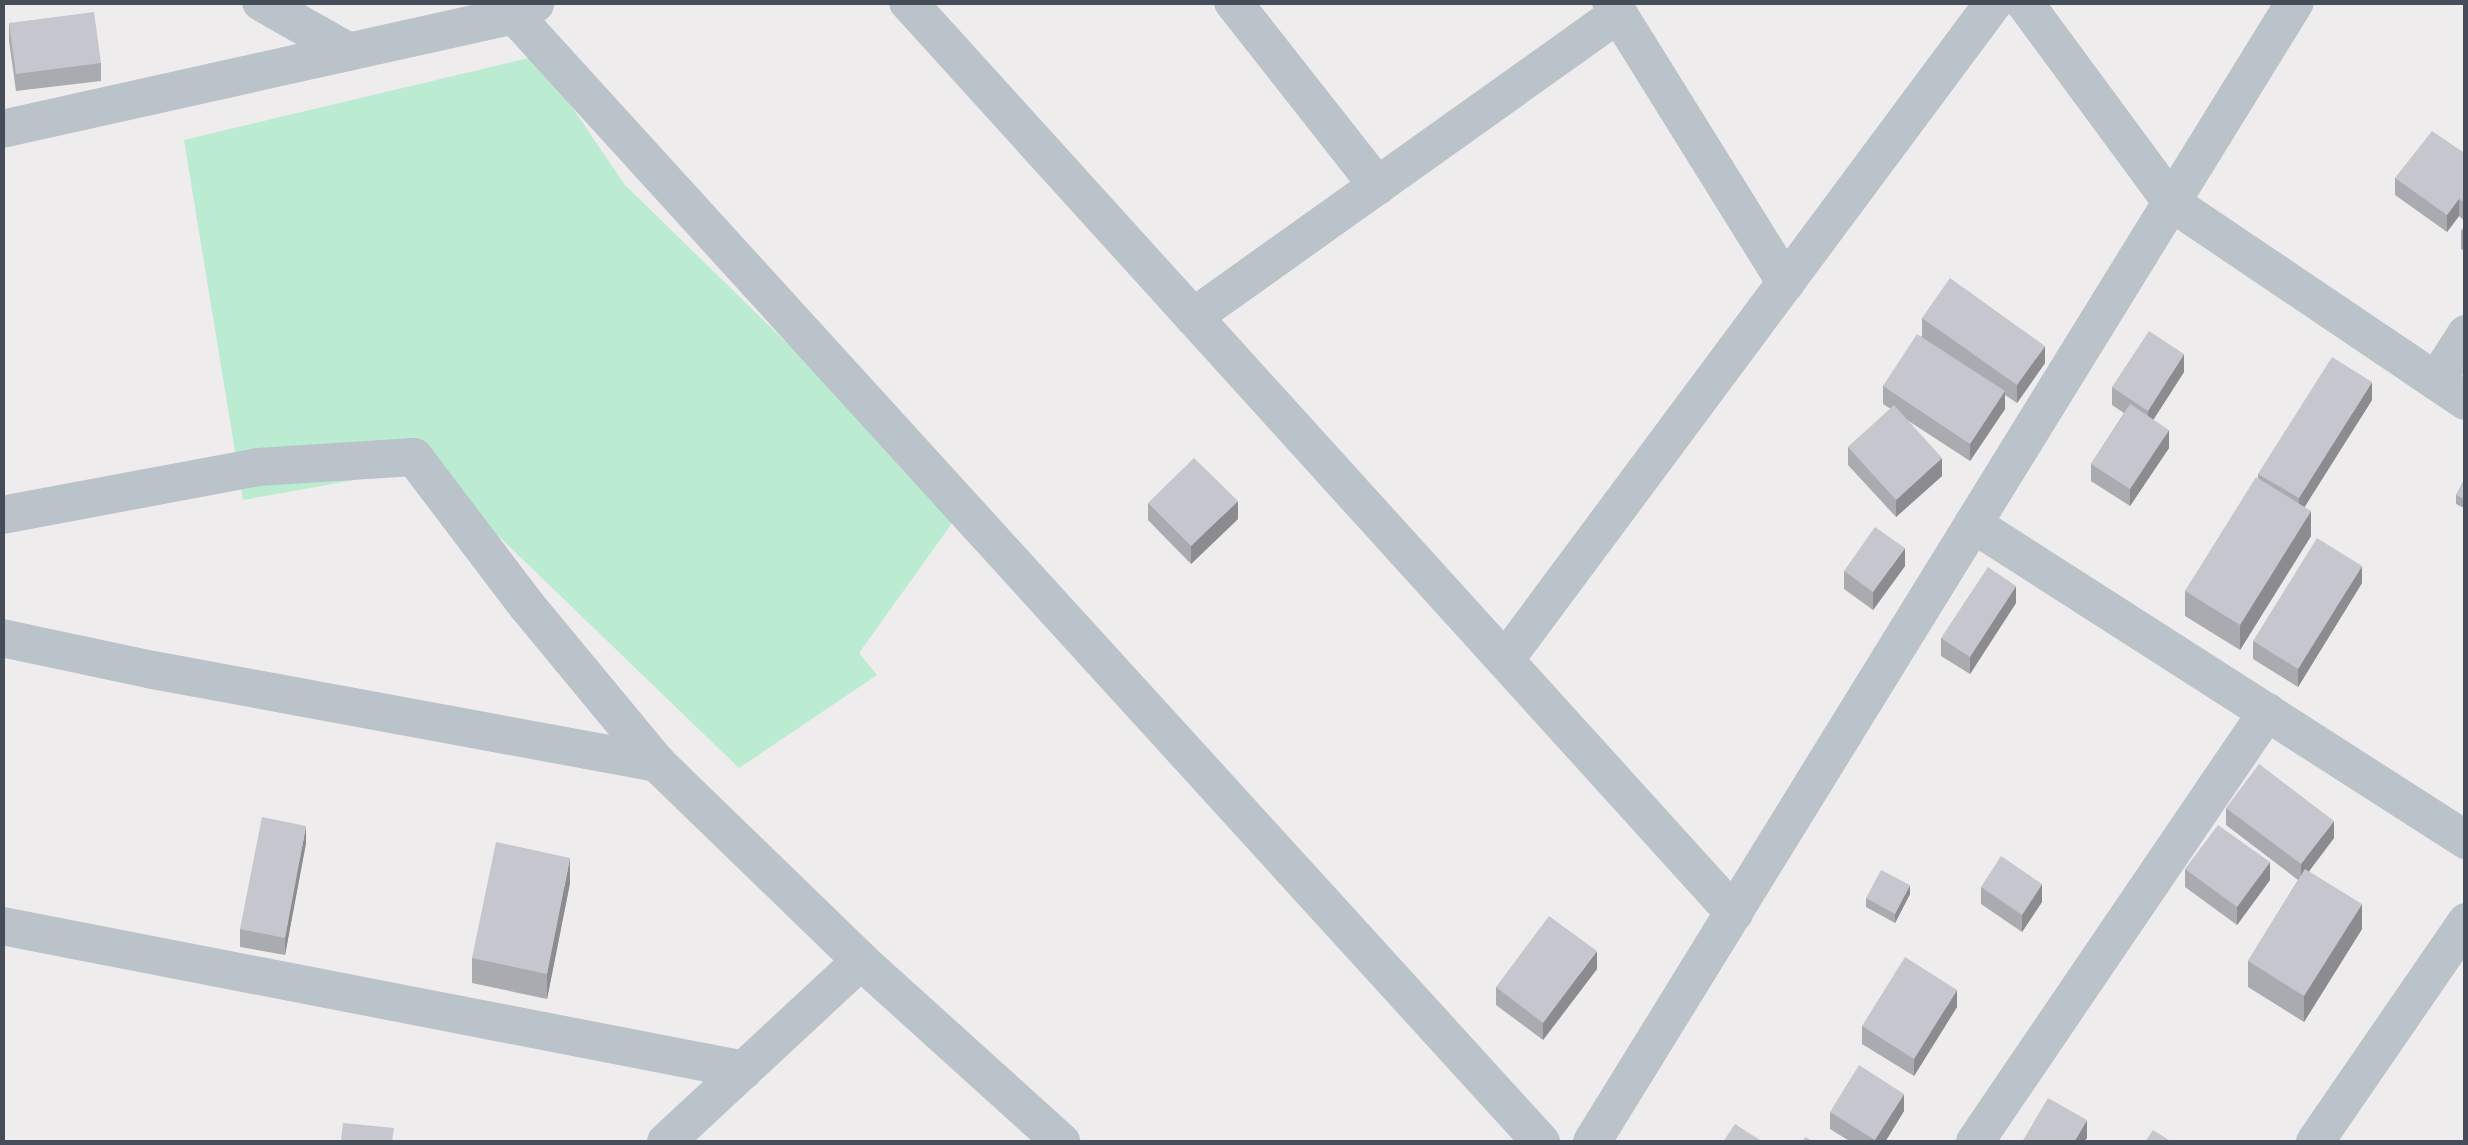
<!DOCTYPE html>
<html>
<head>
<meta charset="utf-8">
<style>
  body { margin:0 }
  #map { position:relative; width:2468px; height:1145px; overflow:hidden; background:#eeecec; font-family:"PT Sans Narrow",sans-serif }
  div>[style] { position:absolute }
  .green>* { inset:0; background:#bbebd0 }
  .street>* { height:38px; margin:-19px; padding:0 19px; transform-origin:19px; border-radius:19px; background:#bac2ca }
  .wall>* { inset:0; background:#aaabb1 }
  .shaded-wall>* { inset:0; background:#8b8b90 }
  .building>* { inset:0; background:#c6c7ce }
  span { translate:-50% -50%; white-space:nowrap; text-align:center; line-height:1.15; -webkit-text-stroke:8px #fff; paint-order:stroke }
  .frame { position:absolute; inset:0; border:5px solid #454e58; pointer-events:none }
</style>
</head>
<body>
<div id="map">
  <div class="green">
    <i style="clip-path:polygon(537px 56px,625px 185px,960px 512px,859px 653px,877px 675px,739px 768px,427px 467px,243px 500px,184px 140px)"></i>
  </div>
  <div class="street">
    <i style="left:261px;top:2px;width:101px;rotate:29.6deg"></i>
    <i style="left:908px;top:2px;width:1230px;rotate:47.8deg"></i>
    <i style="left:1233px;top:2px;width:234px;rotate:51.8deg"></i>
    <i style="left:1611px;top:2px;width:331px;rotate:58.1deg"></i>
    <i style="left:2024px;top:2px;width:250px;rotate:53.6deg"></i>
    <i style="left:2172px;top:203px;width:354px;rotate:34deg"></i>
    <i style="left:514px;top:15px;width:1525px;rotate:47.66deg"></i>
    <i style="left:2px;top:129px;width:525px;rotate:-12.55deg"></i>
    <i style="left:514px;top:15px;width:24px;rotate:-28deg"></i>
    <i style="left:1193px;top:317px;width:522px;rotate:-35.49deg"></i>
    <i style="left:2436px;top:381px;width:56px;rotate:-57.4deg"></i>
    <i style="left:2px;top:515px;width:260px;rotate:-10.6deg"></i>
    <i style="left:258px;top:467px;width:156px;rotate:-3.7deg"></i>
    <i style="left:414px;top:457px;width:188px;rotate:52.8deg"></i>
    <i style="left:528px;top:607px;width:202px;rotate:50.4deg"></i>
    <i style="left:657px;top:763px;width:284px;rotate:44.1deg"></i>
    <i style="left:861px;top:961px;width:270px;rotate:42.1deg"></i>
    <i style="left:1973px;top:524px;width:586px;rotate:32.66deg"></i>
    <i style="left:2px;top:638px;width:154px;rotate:12deg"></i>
    <i style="left:153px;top:670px;width:513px;rotate:10.45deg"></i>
    <i style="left:1505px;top:660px;width:820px;rotate:-53.38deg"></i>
    <i style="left:2px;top:926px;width:756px;rotate:10.98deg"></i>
    <i style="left:666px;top:1142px;width:266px;rotate:-42.9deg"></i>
    <i style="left:1592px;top:1142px;width:1339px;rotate:-58.34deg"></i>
    <i style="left:1975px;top:1142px;width:520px;rotate:-55.82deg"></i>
    <i style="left:2315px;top:1142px;width:267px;rotate:-55.5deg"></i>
  </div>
  <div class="wall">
    <i style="clip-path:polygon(9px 23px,101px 63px,101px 81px,16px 91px,9px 41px)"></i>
    <i style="clip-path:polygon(2466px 154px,2465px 221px,2459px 216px,2447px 232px,2395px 195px,2395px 178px)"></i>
    <i style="clip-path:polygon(2466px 224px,2466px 252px,2461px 249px,2461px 231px)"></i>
    <i style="clip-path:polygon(1922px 318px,2045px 363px,2017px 403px,2005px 395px,2005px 409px,1970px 461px,1907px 420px,1942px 476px,1896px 517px,1848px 465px,1848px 447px,1891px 409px,1883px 404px,1883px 386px,1922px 336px)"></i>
    <i style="clip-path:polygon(2184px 372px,2153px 420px,2169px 448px,2130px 506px,2091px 481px,2091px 464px,2124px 413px,2112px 405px,2112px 387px)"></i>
    <i style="clip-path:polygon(2372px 400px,2304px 507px,2311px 536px,2240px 650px,2185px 616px,2185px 591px,2258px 479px,2258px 474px)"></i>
    <i style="clip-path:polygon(2466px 476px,2466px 509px,2456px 504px,2456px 495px)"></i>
    <i style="clip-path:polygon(1148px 503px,1238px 519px,1191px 564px,1148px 520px)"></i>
    <i style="clip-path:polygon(1905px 566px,1873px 610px,1844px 589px,1844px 571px)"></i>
    <i style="clip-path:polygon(2362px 583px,2298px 687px,2253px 659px,2253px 641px)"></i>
    <i style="clip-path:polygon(2016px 603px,1970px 674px,1941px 656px,1941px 638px)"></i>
    <i style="clip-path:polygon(2466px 619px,2466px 643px,2463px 641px,2463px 624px)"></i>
    <i style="clip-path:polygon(2226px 808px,2334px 838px,2309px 871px,2362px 929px,2304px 1022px,2248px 987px,2248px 961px,2298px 880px,2226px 825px)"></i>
    <i style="clip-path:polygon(306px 843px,285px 955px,240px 947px,240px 929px)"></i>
    <i style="clip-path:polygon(2185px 869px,2270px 880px,2237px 925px,2185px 887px)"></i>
    <i style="clip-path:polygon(570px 883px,547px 999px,472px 983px,472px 958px)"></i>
    <i style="clip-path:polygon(1981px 887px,2042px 902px,2022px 932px,1981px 904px)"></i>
    <i style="clip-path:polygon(1910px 894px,1895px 923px,1866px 907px,1866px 898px)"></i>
    <i style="clip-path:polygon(1597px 969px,1543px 1040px,1496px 1005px,1496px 987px)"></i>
    <i style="clip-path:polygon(1957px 1007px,1914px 1076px,1862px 1044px,1862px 1026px)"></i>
    <i style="clip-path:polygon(1904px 1111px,1885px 1142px,1851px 1142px,1830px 1129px,1830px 1112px)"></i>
  </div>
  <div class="shaded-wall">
    <i style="clip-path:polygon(2459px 199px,2459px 216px,2447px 232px,2447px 215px)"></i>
    <i style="clip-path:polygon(2045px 346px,2045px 363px,2017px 403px,2017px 385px)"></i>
    <i style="clip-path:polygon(2184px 354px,2184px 372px,2148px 428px,2148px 411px)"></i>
    <i style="clip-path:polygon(2372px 382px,2372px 400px,2299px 516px,2299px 498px)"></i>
    <i style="clip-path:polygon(2005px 391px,2005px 409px,1970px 461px,1970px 444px)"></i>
    <i style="clip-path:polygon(2169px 430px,2169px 448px,2130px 506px,2130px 489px)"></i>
    <i style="clip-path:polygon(1942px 458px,1942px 476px,1896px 517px,1896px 500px)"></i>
    <i style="clip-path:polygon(1238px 501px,1238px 519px,1191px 564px,1191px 546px)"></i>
    <i style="clip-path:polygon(2311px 511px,2311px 536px,2240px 650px,2240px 625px)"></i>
    <i style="clip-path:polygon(1905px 548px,1905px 566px,1873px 610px,1873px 592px)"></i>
    <i style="clip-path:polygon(2362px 566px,2362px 583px,2298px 687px,2298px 669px)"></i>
    <i style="clip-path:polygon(2016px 586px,2016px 603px,1970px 674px,1970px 657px)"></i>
    <i style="clip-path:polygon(2334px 821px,2334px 838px,2301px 882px,2301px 864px)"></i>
    <i style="clip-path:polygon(306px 826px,306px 843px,285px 955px,285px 938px)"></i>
    <i style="clip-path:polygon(570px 858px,570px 883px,547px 999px,547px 974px)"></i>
    <i style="clip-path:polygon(2270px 862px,2270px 880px,2237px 925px,2237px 907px)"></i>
    <i style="clip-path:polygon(2042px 884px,2042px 902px,2022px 932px,2022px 915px)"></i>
    <i style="clip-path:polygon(1910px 885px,1910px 894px,1895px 923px,1895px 914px)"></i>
    <i style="clip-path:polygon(2362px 904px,2362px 929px,2304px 1022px,2304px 996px)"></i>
    <i style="clip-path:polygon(1597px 951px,1597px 969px,1543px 1040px,1543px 1023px)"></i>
    <i style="clip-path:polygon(1957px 990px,1957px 1007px,1914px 1076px,1914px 1059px)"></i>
    <i style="clip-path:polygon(1904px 1094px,1904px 1111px,1885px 1142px,1875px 1142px,1875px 1140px)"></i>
    <i style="clip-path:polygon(2087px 1120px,2087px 1138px,2084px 1142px,2074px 1142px)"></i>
  </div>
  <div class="building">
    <i style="clip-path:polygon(94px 12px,101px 63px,16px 74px,9px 23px)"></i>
    <i style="clip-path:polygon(2432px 131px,2466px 154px,2466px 202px,2465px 203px,2459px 199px,2447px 215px,2395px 178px)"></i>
    <i style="clip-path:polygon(1950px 278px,2045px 346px,2017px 385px,1922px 318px)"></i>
    <i style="clip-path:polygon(2149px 331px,2184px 354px,2148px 411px,2112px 387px)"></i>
    <i style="clip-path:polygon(1917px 334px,2005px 391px,1970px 444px,1883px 386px)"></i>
    <i style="clip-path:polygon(2332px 357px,2372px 382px,2299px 498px,2258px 474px)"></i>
    <i style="clip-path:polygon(2130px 404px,2169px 430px,2130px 489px,2091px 464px)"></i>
    <i style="clip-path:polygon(1894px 405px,1942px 458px,1896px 500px,1848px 447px)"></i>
    <i style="clip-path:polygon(1194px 458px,1238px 501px,1191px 546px,1148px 503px)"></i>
    <i style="clip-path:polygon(2466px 476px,2466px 500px,2456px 495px)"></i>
    <i style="clip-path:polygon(2256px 477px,2311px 511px,2240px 625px,2185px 591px)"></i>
    <i style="clip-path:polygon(1875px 527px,1905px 548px,1873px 592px,1844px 571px)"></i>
    <i style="clip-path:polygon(2317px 538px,2362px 566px,2298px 669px,2253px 641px)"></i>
    <i style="clip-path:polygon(1988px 567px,2016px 586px,1970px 657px,1941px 638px)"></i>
    <i style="clip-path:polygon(2259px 764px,2334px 821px,2301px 864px,2226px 808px)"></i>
    <i style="clip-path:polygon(262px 817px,306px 826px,285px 938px,240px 929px)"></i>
    <i style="clip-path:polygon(2218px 825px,2270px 862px,2237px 907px,2185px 869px)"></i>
    <i style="clip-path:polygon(496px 842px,570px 858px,547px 974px,472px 958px)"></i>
    <i style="clip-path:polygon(2001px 856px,2042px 884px,2022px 915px,1981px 887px)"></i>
    <i style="clip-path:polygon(2305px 869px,2362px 904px,2304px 996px,2248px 961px)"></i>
    <i style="clip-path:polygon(1881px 870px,1910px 885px,1895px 914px,1866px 898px)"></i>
    <i style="clip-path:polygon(1549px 916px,1597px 951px,1543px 1023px,1496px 987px)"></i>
    <i style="clip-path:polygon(1905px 957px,1957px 990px,1914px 1059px,1862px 1026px)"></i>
    <i style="clip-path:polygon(1859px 1065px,1904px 1094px,1875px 1140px,1830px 1112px)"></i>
    <i style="clip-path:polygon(2048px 1098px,2087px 1120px,2074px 1142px,2022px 1142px)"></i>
    <i style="clip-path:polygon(343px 1123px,394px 1128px,392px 1142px,341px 1142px)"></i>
    <i style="clip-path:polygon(1735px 1124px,1763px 1142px,1723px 1142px)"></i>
    <i style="clip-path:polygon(2153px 1130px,2172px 1142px,2145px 1142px)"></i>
    <i style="clip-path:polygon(1806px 1137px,1813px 1142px,1801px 1142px)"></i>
  </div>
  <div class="frame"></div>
</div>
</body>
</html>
